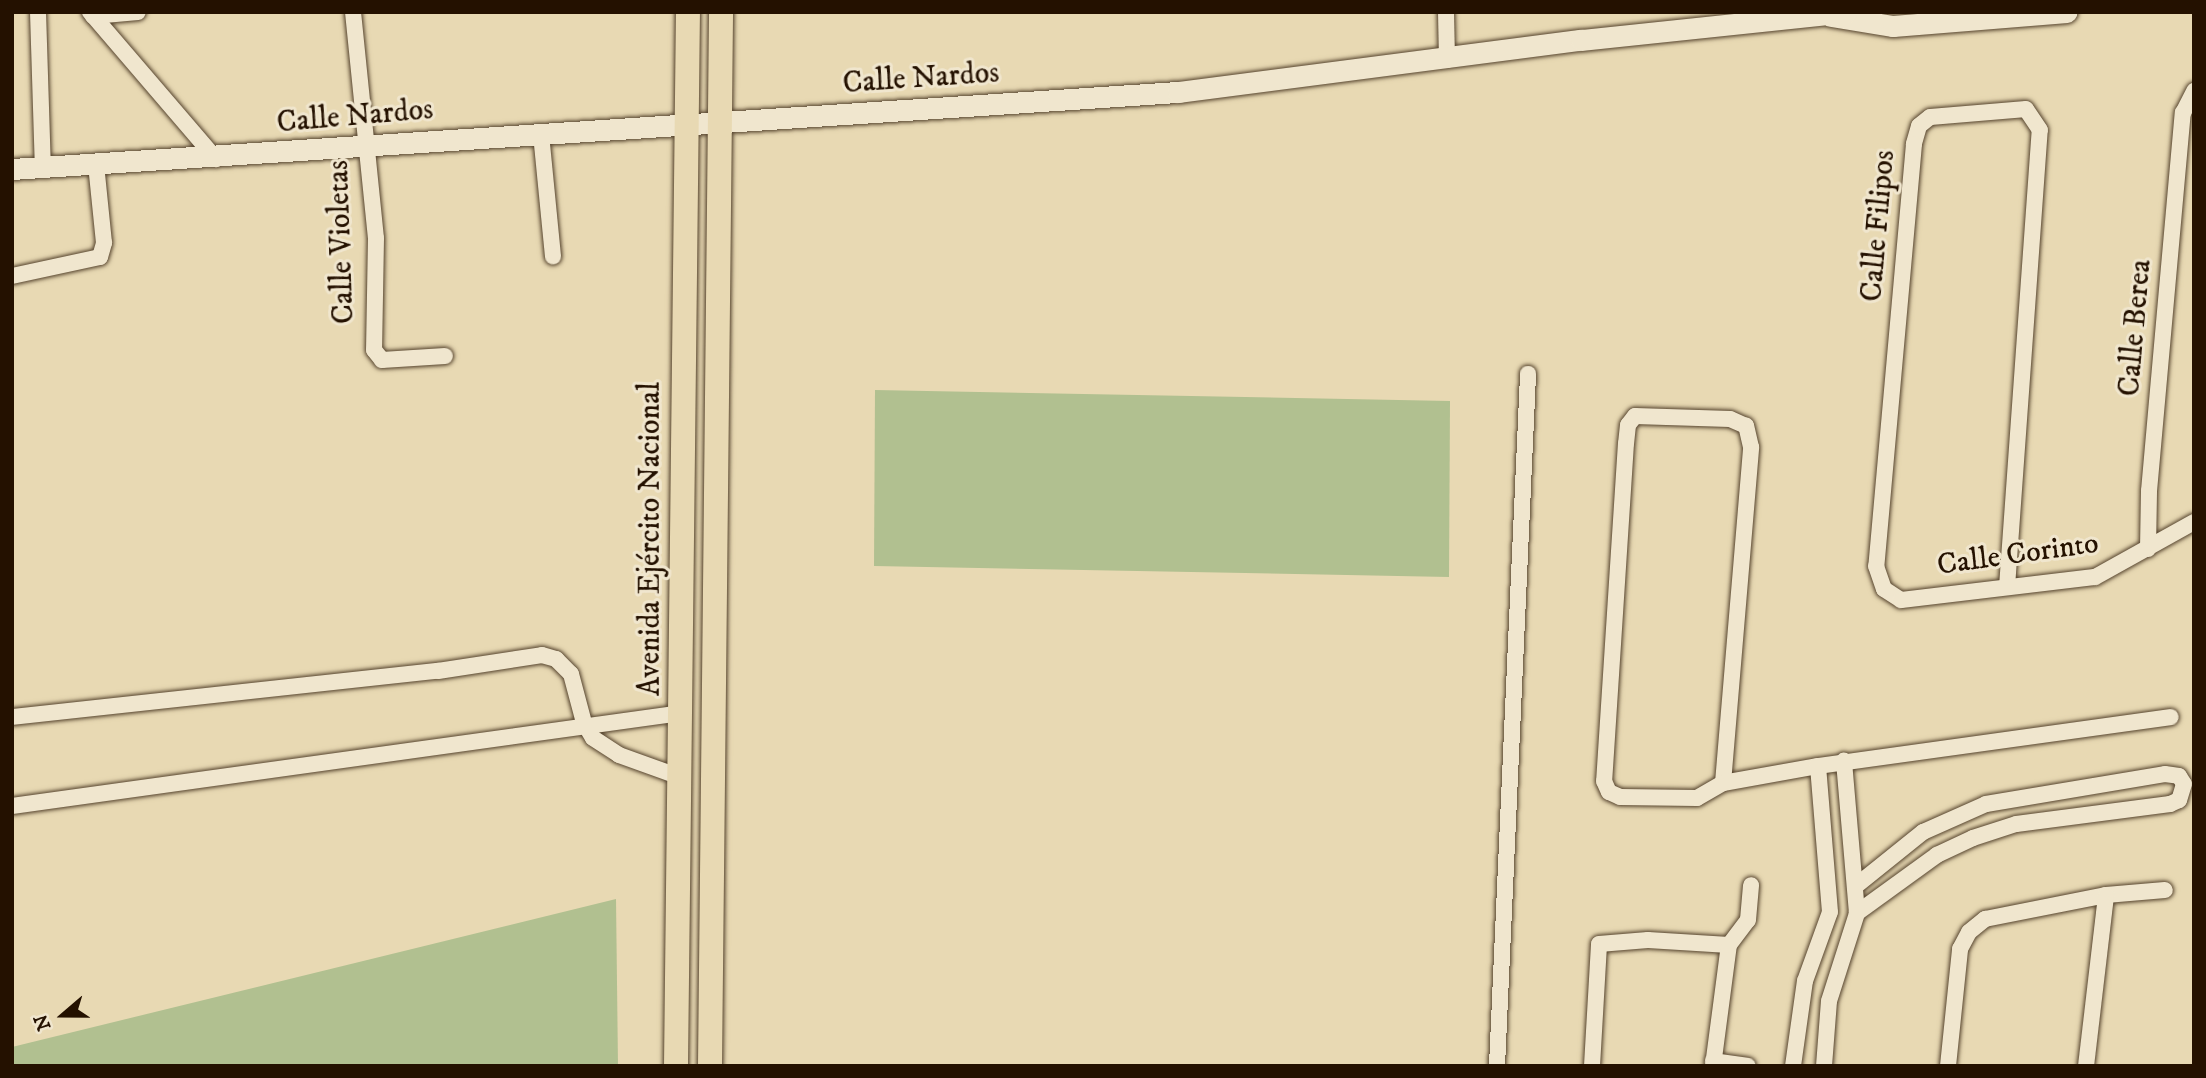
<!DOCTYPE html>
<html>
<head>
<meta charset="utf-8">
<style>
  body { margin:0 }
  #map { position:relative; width:2206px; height:1078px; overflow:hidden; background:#e8d9b3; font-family:"IM FELL DW Pica",serif }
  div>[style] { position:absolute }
  .green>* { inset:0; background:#b1c090 }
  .roads { filter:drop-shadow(0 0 2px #55432d) drop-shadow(0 0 2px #55432d) }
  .street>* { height:16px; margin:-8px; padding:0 8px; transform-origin:8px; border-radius:8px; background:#f0e6ce }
  .secondary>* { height:21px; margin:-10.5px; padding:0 10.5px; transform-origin:10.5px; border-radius:10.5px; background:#f0e6ce }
  .primary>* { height:24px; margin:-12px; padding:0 12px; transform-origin:12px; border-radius:12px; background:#e8d9b3 }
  span { translate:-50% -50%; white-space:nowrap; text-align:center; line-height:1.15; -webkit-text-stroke:6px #f0e6ce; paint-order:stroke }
  .street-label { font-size:30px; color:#241100 }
  .frame { position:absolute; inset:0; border:14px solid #241100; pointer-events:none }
  .north { position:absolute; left:28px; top:980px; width:70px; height:70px; -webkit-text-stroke:5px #f0e6ce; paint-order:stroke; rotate:250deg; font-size:19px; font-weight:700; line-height:28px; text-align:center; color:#241100 }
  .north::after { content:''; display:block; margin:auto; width:24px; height:32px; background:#241100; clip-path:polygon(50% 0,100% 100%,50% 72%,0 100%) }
</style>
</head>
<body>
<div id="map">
  <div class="green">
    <i style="clip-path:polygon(875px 390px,1450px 401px,1449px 577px,874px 566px)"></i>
    <i style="clip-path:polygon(616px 899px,618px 1066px,12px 1066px,12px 1047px)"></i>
  </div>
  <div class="roads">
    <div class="street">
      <i style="left:38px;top:12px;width:155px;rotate:88.2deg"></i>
      <i style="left:90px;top:12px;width:194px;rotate:49.4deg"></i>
      <i style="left:353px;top:12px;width:227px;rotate:84.2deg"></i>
      <i style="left:376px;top:238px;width:112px;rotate:91deg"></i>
      <i style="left:374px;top:350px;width:13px;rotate:51deg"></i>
      <i style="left:382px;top:360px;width:63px;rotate:-3.6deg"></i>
      <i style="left:1446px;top:12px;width:48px;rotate:88.8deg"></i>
      <i style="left:93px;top:16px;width:45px;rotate:-5.1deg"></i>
      <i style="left:541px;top:134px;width:123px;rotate:84.4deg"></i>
      <i style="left:12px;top:276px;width:90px;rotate:-12.2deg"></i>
      <i style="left:100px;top:257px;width:15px;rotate:-74deg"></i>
      <i style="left:104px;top:243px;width:79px;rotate:-95.8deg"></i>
      <i style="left:2148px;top:549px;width:58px;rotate:-89deg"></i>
      <i style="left:2149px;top:491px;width:380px;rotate:-84.9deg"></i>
      <i style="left:2183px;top:113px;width:25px;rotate:-63deg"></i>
      <i style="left:2007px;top:587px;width:458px;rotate:-85.9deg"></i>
      <i style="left:2040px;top:130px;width:25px;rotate:-124deg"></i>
      <i style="left:2026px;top:109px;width:96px;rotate:175.2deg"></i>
      <i style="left:1930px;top:117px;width:14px;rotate:141deg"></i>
      <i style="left:1919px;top:126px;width:19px;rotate:106deg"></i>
      <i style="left:1914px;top:144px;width:424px;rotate:95.1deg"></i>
      <i style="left:1876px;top:566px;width:24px;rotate:71deg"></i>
      <i style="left:1884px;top:589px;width:20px;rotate:33deg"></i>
      <i style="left:1901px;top:600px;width:195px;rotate:-6.8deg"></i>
      <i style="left:2095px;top:577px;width:113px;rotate:-29.1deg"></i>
      <i style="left:12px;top:717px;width:428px;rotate:-6.2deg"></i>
      <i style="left:438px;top:671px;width:105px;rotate:-8.7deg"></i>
      <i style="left:542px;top:655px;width:15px;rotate:16deg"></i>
      <i style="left:556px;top:659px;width:21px;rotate:45deg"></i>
      <i style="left:571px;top:674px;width:51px;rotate:75.1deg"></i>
      <i style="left:584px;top:723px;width:17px;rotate:59deg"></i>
      <i style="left:593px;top:738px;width:31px;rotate:33deg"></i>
      <i style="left:619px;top:755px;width:65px;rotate:19.8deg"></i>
      <i style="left:1723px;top:783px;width:337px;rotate:-85.2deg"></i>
      <i style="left:1751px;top:447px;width:22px;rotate:-103deg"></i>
      <i style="left:1746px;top:426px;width:17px;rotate:-156deg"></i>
      <i style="left:1730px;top:419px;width:95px;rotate:-178.2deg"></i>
      <i style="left:1635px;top:416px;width:11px;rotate:128deg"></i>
      <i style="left:1628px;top:425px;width:18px;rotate:96deg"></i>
      <i style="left:1626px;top:443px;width:339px;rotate:93.7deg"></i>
      <i style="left:1604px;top:781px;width:12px;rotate:66deg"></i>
      <i style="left:1609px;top:792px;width:12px;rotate:24deg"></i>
      <i style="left:1620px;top:797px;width:77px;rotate:0.7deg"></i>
      <i style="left:1697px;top:798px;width:30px;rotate:-30deg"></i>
      <i style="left:1723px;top:783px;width:97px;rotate:-10.1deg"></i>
      <i style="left:1818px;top:766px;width:356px;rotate:-7.9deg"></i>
      <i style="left:12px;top:806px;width:675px;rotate:-7.91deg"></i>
      <i style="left:1857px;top:885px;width:85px;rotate:-38.8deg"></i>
      <i style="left:1923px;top:832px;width:69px;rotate:-24deg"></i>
      <i style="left:1986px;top:804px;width:181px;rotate:-9.5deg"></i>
      <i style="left:2165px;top:774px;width:14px;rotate:8deg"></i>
      <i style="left:2179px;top:776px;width:9px;rotate:58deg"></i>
      <i style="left:2184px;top:784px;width:17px;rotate:107deg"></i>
      <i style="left:2179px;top:800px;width:10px;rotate:156deg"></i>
      <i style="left:2170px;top:804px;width:155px;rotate:172.6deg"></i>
      <i style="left:2016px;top:824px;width:45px;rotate:162deg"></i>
      <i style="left:1973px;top:838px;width:40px;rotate:155deg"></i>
      <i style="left:1937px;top:855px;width:99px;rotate:144.1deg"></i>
      <i style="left:1713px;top:1061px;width:35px;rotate:8deg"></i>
      <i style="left:1497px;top:1066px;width:693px;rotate:-87.43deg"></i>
      <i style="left:1592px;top:1066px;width:122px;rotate:-86.7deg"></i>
      <i style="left:1599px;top:944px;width:49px;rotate:-4.7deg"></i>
      <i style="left:1648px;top:940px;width:81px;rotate:3.5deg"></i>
      <i style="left:1713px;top:1066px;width:122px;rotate:-82.5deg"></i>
      <i style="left:1729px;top:945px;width:31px;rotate:-53deg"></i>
      <i style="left:1748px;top:920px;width:35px;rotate:-85deg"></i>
      <i style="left:1793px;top:1066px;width:86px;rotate:-82deg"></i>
      <i style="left:1805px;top:981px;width:73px;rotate:-70.1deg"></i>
      <i style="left:1830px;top:912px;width:146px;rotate:-94.7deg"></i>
      <i style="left:1824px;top:1066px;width:65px;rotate:-85.6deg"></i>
      <i style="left:1829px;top:1001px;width:92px;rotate:-72.3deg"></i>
      <i style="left:1857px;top:913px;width:153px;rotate:-94.9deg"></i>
      <i style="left:1948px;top:1066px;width:118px;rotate:-84.1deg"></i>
      <i style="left:1960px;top:949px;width:19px;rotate:-62deg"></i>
      <i style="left:1969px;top:932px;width:21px;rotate:-39deg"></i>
      <i style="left:1985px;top:919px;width:123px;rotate:-11.2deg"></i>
      <i style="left:2106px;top:895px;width:59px;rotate:-4.8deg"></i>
      <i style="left:2086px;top:1066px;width:172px;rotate:-83.3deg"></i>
    </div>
    <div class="secondary">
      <i style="left:1831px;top:16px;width:63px;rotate:9.2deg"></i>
      <i style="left:1893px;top:26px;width:174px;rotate:-4.6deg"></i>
      <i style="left:12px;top:169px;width:1169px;rotate:-3.78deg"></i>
      <i style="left:1178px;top:92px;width:406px;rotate:-7.4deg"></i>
      <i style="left:1581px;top:40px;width:266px;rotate:-6deg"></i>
    </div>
    <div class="primary">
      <i style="left:676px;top:1066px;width:1054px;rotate:-89.35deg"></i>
      <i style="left:710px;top:1066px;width:1054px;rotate:-89.4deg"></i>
    </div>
  </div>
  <div class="street-label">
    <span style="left:921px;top:79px;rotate:-4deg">Calle Nardos</span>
    <span style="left:355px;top:117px;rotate:-5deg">Calle Nardos</span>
    <span style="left:1879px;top:226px;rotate:-85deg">Calle Filipos</span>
    <span style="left:342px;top:242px;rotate:-92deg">Calle Violetas</span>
    <span style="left:2136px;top:328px;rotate:-85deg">Calle Berea</span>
    <span style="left:651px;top:539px;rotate:-90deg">Avenida Ejército Nacional</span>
    <span style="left:2018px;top:555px;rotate:-8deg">Calle Corinto</span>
  </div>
  <div class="frame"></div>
  <div class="north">N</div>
</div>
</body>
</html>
